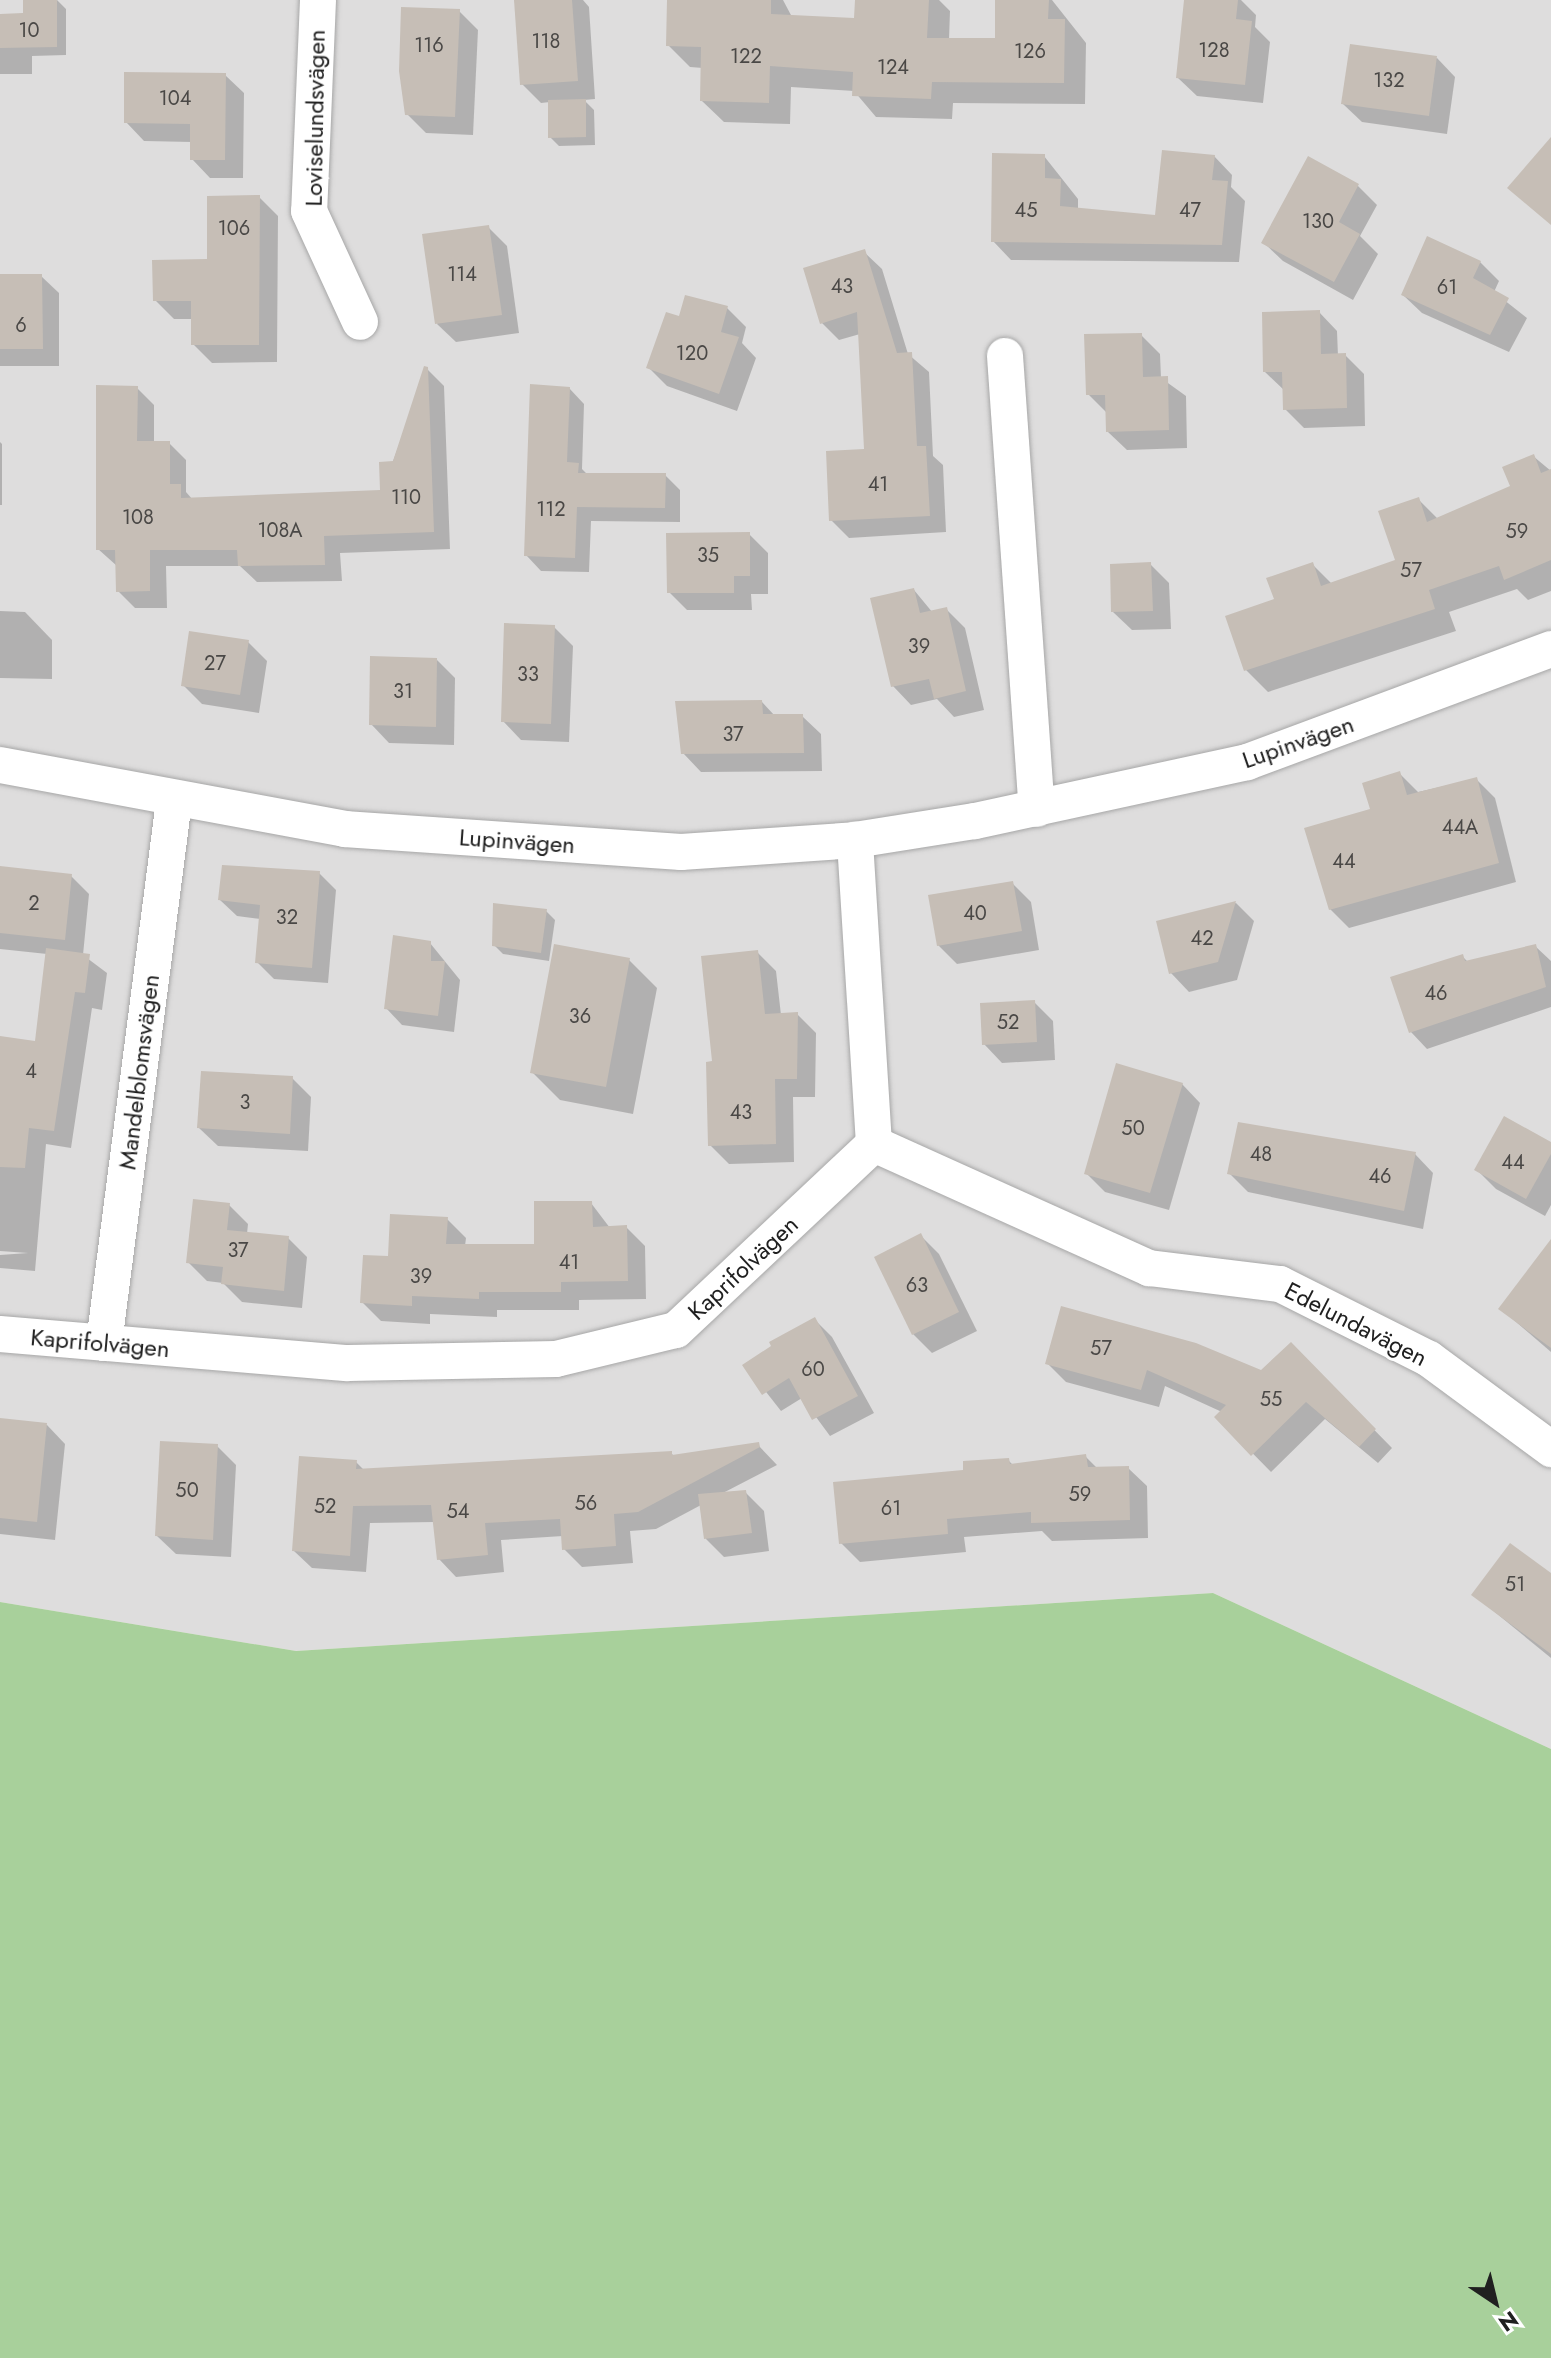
<!DOCTYPE html>
<html>
<head>
<meta charset="utf-8">
<style>
  body { margin:0 }
  #map { position:relative; width:1551px; height:2358px; overflow:hidden; background:#f1eee7; font-family:Jost,sans-serif }
  div>[style] { position:absolute }
  .residential>* { inset:0; background:#dedddd }
  .forest>* { inset:0; background:#a8d09b }
  .shadow>* { inset:0; background:#0003 }
  .building>* { inset:0; background:#c6beb6 }
  .roads { filter:drop-shadow(0 0 2px #a7a7a7) drop-shadow(0 0 2px #a7a7a7) }
  .minor>* { height:36px; margin:-18px; padding:0 18px; transform-origin:18px; border-radius:18px; background:#fff }
  span { translate:-50% -50%; white-space:nowrap; text-align:center; line-height:1.15; -webkit-text-stroke:6px #fff; paint-order:stroke }
  .number-label { font-size:20px; color:#4a4846 }
  .number-label span { -webkit-text-stroke-width:0 }
  .street-label { font-size:24px; color:#202020 }
  .north { position:absolute; left:1455px; top:2262px; width:80px; height:80px; -webkit-text-stroke:6px #fff; paint-order:stroke; rotate:145deg; font-size:22px; font-weight:700; line-height:32px; text-align:center; color:#202020 }
  .north::after { content:''; display:block; margin:auto; width:28px; height:36px; background:#202020; clip-path:polygon(50% 0,100% 100%,50% 72%,0 100%) }
</style>
</head>
<body>
<div id="map">
  <div class="residential">
    <i style="clip-path:polygon(0 0,1551px 0,1551px 1749px,1213px 1593px,296px 1651px,0 1602px)"></i>
  </div>
  <div class="forest">
    <i style="clip-path:polygon(1213px 1593px,1551px 1749px,1551px 2358px,0 2358px,0 1602px,296px 1651px)"></i>
  </div>
  <div class="shadow">
    <i style="clip-path:polygon(25px 0,57px 0,66px 9px,66px 55px,32px 56px,32px 74px,0 74px,0 16px,25px 15px)"></i>
    <i style="clip-path:polygon(516px 0,583px 0,589px 7px,595px 99px,584px 100px,594px 110px,595px 145px,559px 146px,550px 137px,550px 102px,541px 103px,522px 84px)"></i>
    <i style="clip-path:polygon(669px 0,783px 0,792px 17px,856px 20px,857px 0,939px 0,950px 11px,949px 40px,997px 40px,997px 0,1052px 0,1086px 43px,1085px 104px,953px 103px,952px 119px,876px 117px,854px 91px,791px 87px,790px 124px,724px 122px,702px 101px,703px 68px,690px 67px,668px 45px)"></i>
    <i style="clip-path:polygon(1186px 0,1241px 0,1256px 15px,1255px 27px,1270px 42px,1263px 103px,1197px 96px,1178px 78px)"></i>
    <i style="clip-path:polygon(459px 11px,478px 30px,473px 135px,426px 133px,407px 114px)"></i>
    <i style="clip-path:polygon(1437px 58px,1455px 77px,1447px 134px,1362px 122px,1343px 104px)"></i>
    <i style="clip-path:polygon(225px 75px,244px 93px,243px 178px,210px 178px,192px 159px,192px 142px,144px 141px,126px 122px)"></i>
    <i style="clip-path:polygon(1044px 156px,1078px 199px,1078px 210px,1157px 217px,1214px 156px,1232px 175px,1231px 187px,1245px 201px,1239px 262px,1011px 260px,993px 241px)"></i>
    <i style="clip-path:polygon(1309px 159px,1358px 186px,1377px 205px,1360px 236px,1378px 254px,1353px 300px,1283px 261px,1264px 243px)"></i>
    <i style="clip-path:polygon(259px 197px,278px 216px,277px 362px,212px 363px,193px 344px,193px 319px,174px 319px,155px 300px,209px 261px)"></i>
    <i style="clip-path:polygon(488px 227px,507px 246px,519px 333px,456px 342px,437px 324px)"></i>
    <i style="clip-path:polygon(864px 252px,882px 269px,908px 354px,929px 372px,933px 456px,943px 465px,946px 532px,849px 538px,831px 520px,867px 451px,860px 334px,839px 340px,822px 323px)"></i>
    <i style="clip-path:polygon(1480px 262px,1499px 281px,1494px 292px,1527px 318px,1509px 352px,1422px 313px,1403px 295px)"></i>
    <i style="clip-path:polygon(0 276px,41px 276px,59px 293px,59px 366px,0 366px)"></i>
    <i style="clip-path:polygon(727px 308px,746px 327px,742px 343px,756px 358px,737px 411px,667px 386px,649px 368px,680px 319px)"></i>
    <i style="clip-path:polygon(1319px 312px,1337px 331px,1338px 356px,1345px 355px,1364px 374px,1365px 426px,1304px 428px,1285px 409px,1285px 391px,1265px 372px)"></i>
    <i style="clip-path:polygon(1141px 335px,1160px 354px,1161px 378px,1186px 396px,1187px 448px,1127px 450px,1108px 432px,1108px 414px,1088px 394px)"></i>
    <i style="clip-path:polygon(427px 369px,444px 386px,450px 549px,340px 553px,342px 581px,257px 582px,240px 566px,166px 566px,167px 608px,135px 608px,118px 591px,117px 566px,98px 549px,137px 388px,154px 405px,154px 443px,169px 443px,186px 460px,186px 492px,193px 500px,382px 491px)"></i>
    <i style="clip-path:polygon(569px 388px,584px 404px,582px 469px,588px 475px,665px 475px,680px 490px,680px 522px,591px 521px,589px 572px,541px 571px,526px 555px)"></i>
    <i style="clip-path:polygon(0 442px,2px 444px,2px 505px,0 505px)"></i>
    <i style="clip-path:polygon(1533px 456px,1551px 471px,1551px 591px,1528px 600px,1517px 589px,1449px 612px,1456px 631px,1268px 692px,1246px 670px,1276px 601px,1312px 564px,1332px 584px,1397px 561px,1418px 499px,1438px 519px,1512px 487px)"></i>
    <i style="clip-path:polygon(749px 534px,768px 553px,768px 594px,751px 594px,752px 610px,687px 610px,669px 592px)"></i>
    <i style="clip-path:polygon(1151px 565px,1169px 583px,1171px 629px,1132px 630px,1113px 612px)"></i>
    <i style="clip-path:polygon(914px 590px,933px 613px,947px 610px,965px 628px,984px 710px,954px 717px,937px 699px,911px 705px,893px 686px)"></i>
    <i style="clip-path:polygon(0 611px,25px 612px,52px 640px,52px 679px,0 678px)"></i>
    <i style="clip-path:polygon(554px 627px,573px 646px,569px 742px,521px 740px,503px 721px)"></i>
    <i style="clip-path:polygon(248px 642px,267px 661px,259px 713px,202px 704px,183px 685px)"></i>
    <i style="clip-path:polygon(437px 660px,455px 678px,454px 745px,389px 743px,371px 724px)"></i>
    <i style="clip-path:polygon(762px 702px,775px 716px,802px 716px,821px 734px,822px 771px,701px 772px,683px 753px)"></i>
    <i style="clip-path:polygon(1400px 774px,1418px 792px,1476px 779px,1495px 798px,1516px 882px,1349px 928px,1330px 909px)"></i>
    <i style="clip-path:polygon(0 868px,71px 876px,89px 894px,83px 955px,107px 973px,102px 1010px,92px 1008px,71px 1148px,46px 1144px,35px 1271px,0 1268px,0 1255px,28px 1253px,0 1251px,0 1038px,36px 1043px,47px 954px,0 949px)"></i>
    <i style="clip-path:polygon(319px 873px,336px 890px,328px 983px,274px 979px,257px 962px,261px 919px,237px 916px,220px 900px)"></i>
    <i style="clip-path:polygon(1012px 883px,1031px 902px,1039px 950px,957px 964px,938px 945px)"></i>
    <i style="clip-path:polygon(1236px 903px,1254px 921px,1237px 980px,1189px 992px,1171px 973px,1158px 923px)"></i>
    <i style="clip-path:polygon(546px 911px,555px 920px,549px 961px,503px 954px,494px 945px)"></i>
    <i style="clip-path:polygon(430px 943px,460px 980px,454px 1032px,402px 1025px,386px 1008px)"></i>
    <i style="clip-path:polygon(1535px 946px,1551px 961px,1551px 1007px,1427px 1049px,1411px 1032px,1462px 956px,1468px 962px)"></i>
    <i style="clip-path:polygon(757px 952px,776px 971px,781px 1015px,797px 1014px,816px 1033px,815px 1097px,793px 1097px,794px 1162px,729px 1164px,710px 1145px,714px 1063px)"></i>
    <i style="clip-path:polygon(629px 960px,657px 988px,633px 1114px,560px 1100px,532px 1072px)"></i>
    <i style="clip-path:polygon(1034px 1002px,1053px 1021px,1055px 1060px,1002px 1063px,984px 1044px)"></i>
    <i style="clip-path:polygon(292px 1078px,311px 1097px,308px 1151px,218px 1146px,199px 1128px)"></i>
    <i style="clip-path:polygon(1182px 1084px,1200px 1103px,1169px 1210px,1105px 1192px,1086px 1173px)"></i>
    <i style="clip-path:polygon(1551px 1144px,1551px 1205px,1545px 1216px,1496px 1189px,1477px 1170px)"></i>
    <i style="clip-path:polygon(1415px 1154px,1433px 1173px,1423px 1229px,1248px 1192px,1229px 1173px)"></i>
    <i style="clip-path:polygon(591px 1203px,610px 1228px,626px 1227px,645px 1246px,646px 1299px,579px 1300px,579px 1310px,497px 1310px,497px 1317px,430px 1314px,430px 1324px,381px 1321px,362px 1302px,390px 1258px,447px 1219px,466px 1238px,465px 1246px,536px 1246px)"></i>
    <i style="clip-path:polygon(229px 1205px,248px 1224px,247px 1234px,288px 1238px,307px 1257px,302px 1308px,242px 1302px,223px 1283px,207px 1281px,188px 1262px)"></i>
    <i style="clip-path:polygon(921px 1236px,939px 1254px,977px 1331px,932px 1353px,913px 1334px)"></i>
    <i style="clip-path:polygon(1551px 1273px,1551px 1352px,1501px 1309px)"></i>
    <i style="clip-path:polygon(815px 1320px,832px 1337px,874px 1413px,830px 1436px,802px 1398px,781px 1411px,745px 1365px)"></i>
    <i style="clip-path:polygon(1291px 1345px,1392px 1448px,1378px 1463px,1325px 1419px,1271px 1472px,1217px 1417px,1222px 1412px,1165px 1386px,1159px 1407px,1066px 1382px,1048px 1364px,1262px 1373px)"></i>
    <i style="clip-path:polygon(0 1420px,47px 1425px,65px 1444px,55px 1540px,0 1534px)"></i>
    <i style="clip-path:polygon(758px 1445px,777px 1465px,721px 1494px,745px 1492px,764px 1511px,769px 1551px,724px 1557px,706px 1539px,701px 1505px,656px 1529px,630px 1531px,633px 1563px,582px 1567px,564px 1549px,563px 1536px,501px 1540px,504px 1572px,456px 1577px,439px 1559px,435px 1522px,370px 1523px,366px 1572px,312px 1568px,294px 1551px,356px 1462px,365px 1471px,671px 1453px,675px 1457px)"></i>
    <i style="clip-path:polygon(217px 1446px,236px 1465px,231px 1557px,176px 1554px,157px 1536px)"></i>
    <i style="clip-path:polygon(1085px 1456px,1098px 1469px,1128px 1468px,1147px 1486px,1148px 1538px,1052px 1541px,1042px 1531px,964px 1537px,966px 1552px,860px 1562px,841px 1543px,965px 1472px,1008px 1460px,1014px 1466px)"></i>
    <i style="clip-path:polygon(1551px 1576px,1551px 1658px,1474px 1595px)"></i>
  </div>
  <div class="building">
    <i style="clip-path:polygon(23px 0,57px 0,57px 47px,0 48px,0 14px,23px 13px)"></i>
    <i style="clip-path:polygon(514px 0,572px 0,578px 81px,520px 85px)"></i>
    <i style="clip-path:polygon(667px 0,771px 0,771px 14px,854px 18px,855px 0,929px 0,927px 38px,995px 38px,995px 0,1049px 0,1048px 19px,1065px 19px,1064px 83px,932px 82px,931px 99px,852px 96px,853px 72px,770px 66px,769px 103px,700px 101px,701px 47px,666px 46px)"></i>
    <i style="clip-path:polygon(1184px 0,1238px 0,1236px 19px,1252px 21px,1245px 85px,1176px 78px)"></i>
    <i style="clip-path:polygon(401px 7px,460px 9px,455px 117px,405px 115px,399px 71px)"></i>
    <i style="clip-path:polygon(1350px 44px,1437px 56px,1429px 116px,1341px 104px)"></i>
    <i style="clip-path:polygon(124px 72px,226px 73px,225px 160px,190px 160px,190px 124px,124px 123px)"></i>
    <i style="clip-path:polygon(586px 99px,586px 137px,548px 138px,548px 100px)"></i>
    <i style="clip-path:polygon(1551px 137px,1551px 225px,1507px 188px)"></i>
    <i style="clip-path:polygon(1162px 150px,1215px 155px,1212px 180px,1228px 181px,1222px 245px,991px 242px,992px 153px,1045px 154px,1045px 178px,1061px 179px,1060px 206px,1155px 215px)"></i>
    <i style="clip-path:polygon(1308px 156px,1359px 184px,1339px 222px,1360px 234px,1334px 282px,1261px 243px)"></i>
    <i style="clip-path:polygon(260px 195px,259px 345px,191px 345px,191px 301px,153px 301px,152px 260px,207px 259px,207px 196px)"></i>
    <i style="clip-path:polygon(489px 225px,502px 315px,435px 324px,422px 234px)"></i>
    <i style="clip-path:polygon(1427px 236px,1481px 261px,1473px 278px,1509px 298px,1490px 335px,1401px 295px)"></i>
    <i style="clip-path:polygon(865px 249px,897px 353px,912px 352px,917px 446px,926px 446px,930px 516px,829px 521px,826px 451px,864px 449px,857px 312px,820px 324px,803px 268px)"></i>
    <i style="clip-path:polygon(0 274px,42px 274px,43px 349px,0 349px)"></i>
    <i style="clip-path:polygon(685px 295px,728px 306px,721px 332px,739px 337px,719px 394px,646px 368px,666px 312px,679px 316px)"></i>
    <i style="clip-path:polygon(1320px 310px,1321px 354px,1346px 353px,1347px 408px,1283px 410px,1282px 372px,1263px 372px,1262px 312px)"></i>
    <i style="clip-path:polygon(1142px 333px,1143px 377px,1168px 376px,1169px 430px,1106px 432px,1105px 395px,1086px 395px,1084px 334px)"></i>
    <i style="clip-path:polygon(424px 366px,428px 367px,434px 532px,324px 536px,325px 565px,238px 566px,237px 550px,150px 550px,150px 591px,116px 592px,115px 550px,96px 550px,96px 385px,138px 386px,137px 441px,170px 441px,170px 484px,181px 484px,181px 498px,380px 490px,379px 462px,393px 461px)"></i>
    <i style="clip-path:polygon(530px 384px,570px 387px,567px 462px,579px 463px,578px 473px,666px 473px,665px 508px,577px 507px,575px 558px,524px 556px)"></i>
    <i style="clip-path:polygon(1534px 454px,1541px 473px,1551px 469px,1551px 560px,1504px 580px,1499px 566px,1429px 590px,1435px 609px,1244px 671px,1225px 616px,1274px 599px,1266px 578px,1313px 562px,1321px 586px,1395px 560px,1378px 511px,1419px 497px,1427px 522px,1510px 486px,1502px 467px)"></i>
    <i style="clip-path:polygon(750px 532px,750px 576px,734px 576px,734px 593px,667px 593px,666px 533px)"></i>
    <i style="clip-path:polygon(1151px 562px,1153px 611px,1111px 612px,1110px 564px)"></i>
    <i style="clip-path:polygon(914px 588px,920px 613px,947px 607px,966px 691px,934px 699px,929px 679px,891px 687px,870px 598px)"></i>
    <i style="clip-path:polygon(504px 623px,555px 625px,551px 724px,501px 722px)"></i>
    <i style="clip-path:polygon(189px 631px,249px 640px,240px 695px,181px 686px)"></i>
    <i style="clip-path:polygon(370px 656px,437px 658px,436px 727px,369px 725px)"></i>
    <i style="clip-path:polygon(762px 700px,763px 714px,803px 714px,804px 753px,681px 754px,675px 701px)"></i>
    <i style="clip-path:polygon(1400px 771px,1407px 795px,1477px 777px,1499px 863px,1329px 910px,1304px 828px,1370px 809px,1362px 783px)"></i>
    <i style="clip-path:polygon(222px 865px,320px 871px,312px 968px,255px 963px,260px 905px,218px 900px)"></i>
    <i style="clip-path:polygon(0 866px,72px 874px,65px 940px,0 933px)"></i>
    <i style="clip-path:polygon(1013px 881px,1022px 931px,937px 946px,928px 895px)"></i>
    <i style="clip-path:polygon(1236px 901px,1218px 962px,1169px 974px,1156px 921px)"></i>
    <i style="clip-path:polygon(493px 903px,547px 909px,541px 953px,492px 946px)"></i>
    <i style="clip-path:polygon(393px 935px,431px 941px,431px 961px,445px 961px,438px 1016px,384px 1009px)"></i>
    <i style="clip-path:polygon(554px 944px,630px 958px,606px 1087px,530px 1073px)"></i>
    <i style="clip-path:polygon(1536px 944px,1546px 987px,1409px 1033px,1390px 977px,1463px 954px,1465px 961px)"></i>
    <i style="clip-path:polygon(46px 948px,90px 954px,85px 993px,75px 992px,54px 1131px,29px 1128px,25px 1168px,0 1167px,0 1036px,35px 1041px)"></i>
    <i style="clip-path:polygon(758px 950px,765px 1014px,798px 1012px,797px 1079px,775px 1079px,776px 1144px,708px 1146px,706px 1062px,712px 1061px,701px 956px)"></i>
    <i style="clip-path:polygon(1035px 1000px,1037px 1042px,982px 1045px,980px 1003px)"></i>
    <i style="clip-path:polygon(1116px 1063px,1183px 1083px,1150px 1193px,1084px 1174px)"></i>
    <i style="clip-path:polygon(201px 1071px,293px 1076px,290px 1134px,197px 1128px)"></i>
    <i style="clip-path:polygon(1504px 1116px,1551px 1142px,1551px 1154px,1526px 1199px,1474px 1170px)"></i>
    <i style="clip-path:polygon(1238px 1122px,1416px 1152px,1404px 1211px,1227px 1174px)"></i>
    <i style="clip-path:polygon(193px 1199px,230px 1203px,227px 1230px,289px 1236px,284px 1291px,221px 1284px,223px 1267px,186px 1263px)"></i>
    <i style="clip-path:polygon(534px 1201px,592px 1201px,593px 1227px,627px 1225px,628px 1281px,561px 1282px,561px 1292px,479px 1292px,479px 1299px,412px 1296px,412px 1306px,360px 1303px,363px 1255px,388px 1256px,390px 1214px,448px 1217px,446px 1244px,534px 1244px)"></i>
    <i style="clip-path:polygon(921px 1233px,959px 1312px,912px 1335px,874px 1257px)"></i>
    <i style="clip-path:polygon(1551px 1239px,1551px 1348px,1498px 1309px)"></i>
    <i style="clip-path:polygon(1061px 1306px,1196px 1343px,1261px 1370px,1291px 1342px,1376px 1429px,1359px 1447px,1306px 1402px,1251px 1456px,1214px 1417px,1226px 1405px,1147px 1370px,1141px 1390px,1045px 1364px)"></i>
    <i style="clip-path:polygon(815px 1317px,858px 1396px,812px 1420px,789px 1378px,762px 1395px,742px 1365px,771px 1346px,769px 1342px)"></i>
    <i style="clip-path:polygon(0 1418px,47px 1423px,37px 1522px,0 1518px)"></i>
    <i style="clip-path:polygon(160px 1441px,218px 1444px,213px 1540px,155px 1536px)"></i>
    <i style="clip-path:polygon(759px 1442px,760px 1447px,638px 1512px,614px 1514px,616px 1546px,562px 1550px,560px 1519px,485px 1523px,488px 1555px,437px 1560px,431px 1505px,353px 1506px,350px 1556px,292px 1551px,299px 1456px,357px 1460px,356px 1469px,672px 1451px,672px 1455px)"></i>
    <i style="clip-path:polygon(1086px 1454px,1088px 1467px,1129px 1466px,1130px 1520px,1031px 1523px,1031px 1512px,947px 1519px,948px 1534px,839px 1544px,833px 1482px,963px 1470px,963px 1461px,1009px 1458px,1010px 1464px)"></i>
    <i style="clip-path:polygon(746px 1490px,752px 1533px,704px 1539px,698px 1494px)"></i>
    <i style="clip-path:polygon(1510px 1543px,1551px 1573px,1551px 1654px,1471px 1595px)"></i>
  </div>
  <div class="roads">
    <div class="minor">
      <i style="left:318px;top:0;width:211px;rotate:92.4deg"></i>
      <i style="left:309px;top:211px;width:122px;rotate:65.3deg"></i>
      <i style="left:1005px;top:356px;width:454px;rotate:86deg"></i>
      <i style="left:0;top:765px;width:350px;rotate:10.5deg"></i>
      <i style="left:344px;top:829px;width:338px;rotate:3.9deg"></i>
      <i style="left:681px;top:852px;width:174px;rotate:-3.9deg"></i>
      <i style="left:855px;top:840px;width:121px;rotate:-9deg"></i>
      <i style="left:975px;top:821px;width:278px;rotate:-12.2deg"></i>
      <i style="left:1247px;top:762px;width:324px;rotate:-20.4deg"></i>
      <i style="left:874px;top:1144px;width:302px;rotate:24.3deg"></i>
      <i style="left:1149px;top:1268px;width:132px;rotate:7deg"></i>
      <i style="left:1280px;top:1284px;width:167px;rotate:26.7deg"></i>
      <i style="left:1429px;top:1359px;width:152px;rotate:36.4deg"></i>
      <i style="left:0;top:1334px;width:349px;rotate:4.8deg"></i>
      <i style="left:348px;top:1363px;width:208px;rotate:-1.1deg"></i>
      <i style="left:556px;top:1359px;width:123px;rotate:-13.6deg"></i>
      <i style="left:676px;top:1330px;width:272px;rotate:-43.2deg"></i>
      <i style="left:874px;top:1144px;width:305px;rotate:-93.6deg"></i>
      <i style="left:104px;top:1343px;width:547px;rotate:-82.64deg"></i>
    </div>
  </div>
  <div class="number-label">
    <span style="left:29px;top:30px">10</span>
    <span style="left:546px;top:41px">118</span>
    <span style="left:429px;top:45px">116</span>
    <span style="left:1214px;top:50px">128</span>
    <span style="left:1030px;top:51px">126</span>
    <span style="left:746px;top:56px">122</span>
    <span style="left:893px;top:67px">124</span>
    <span style="left:1389px;top:80px">132</span>
    <span style="left:175px;top:98px">104</span>
    <span style="left:1026px;top:210px">45</span>
    <span style="left:1190px;top:210px">47</span>
    <span style="left:1318px;top:221px">130</span>
    <span style="left:234px;top:228px">106</span>
    <span style="left:462px;top:274px">114</span>
    <span style="left:842px;top:286px">43</span>
    <span style="left:1447px;top:287px">61</span>
    <span style="left:21px;top:325px">6</span>
    <span style="left:692px;top:353px">120</span>
    <span style="left:878px;top:484px">41</span>
    <span style="left:406px;top:497px">110</span>
    <span style="left:551px;top:509px">112</span>
    <span style="left:138px;top:517px">108</span>
    <span style="left:280px;top:530px">108A</span>
    <span style="left:1517px;top:531px">59</span>
    <span style="left:708px;top:555px">35</span>
    <span style="left:1411px;top:570px">57</span>
    <span style="left:919px;top:646px">39</span>
    <span style="left:215px;top:663px">27</span>
    <span style="left:528px;top:674px">33</span>
    <span style="left:403px;top:691px">31</span>
    <span style="left:733px;top:734px">37</span>
    <span style="left:1460px;top:827px">44A</span>
    <span style="left:1344px;top:861px">44</span>
    <span style="left:34px;top:903px">2</span>
    <span style="left:975px;top:913px">40</span>
    <span style="left:287px;top:917px">32</span>
    <span style="left:1202px;top:938px">42</span>
    <span style="left:1436px;top:993px">46</span>
    <span style="left:580px;top:1016px">36</span>
    <span style="left:1008px;top:1022px">52</span>
    <span style="left:31px;top:1071px">4</span>
    <span style="left:245px;top:1102px">3</span>
    <span style="left:741px;top:1112px">43</span>
    <span style="left:1133px;top:1128px">50</span>
    <span style="left:1261px;top:1154px">48</span>
    <span style="left:1513px;top:1162px">44</span>
    <span style="left:1380px;top:1176px">46</span>
    <span style="left:238px;top:1250px">37</span>
    <span style="left:569px;top:1262px">41</span>
    <span style="left:421px;top:1276px">39</span>
    <span style="left:917px;top:1285px">63</span>
    <span style="left:1101px;top:1348px">57</span>
    <span style="left:813px;top:1369px">60</span>
    <span style="left:1271px;top:1399px">55</span>
    <span style="left:187px;top:1490px">50</span>
    <span style="left:1080px;top:1494px">59</span>
    <span style="left:586px;top:1503px">56</span>
    <span style="left:325px;top:1506px">52</span>
    <span style="left:891px;top:1508px">61</span>
    <span style="left:458px;top:1511px">54</span>
    <span style="left:1515px;top:1584px">51</span>
  </div>
  <div class="street-label">
    <span style="left:315px;top:118px;rotate:-89deg">Loviselundsvägen</span>
    <span style="left:1298px;top:742px;rotate:-19deg">Lupinvägen</span>
    <span style="left:517px;top:841px;rotate:4deg">Lupinvägen</span>
    <span style="left:139px;top:1072px;rotate:-83deg">Mandelblomsvägen</span>
    <span style="left:743px;top:1268px;rotate:-43deg">Kaprifolvägen</span>
    <span style="left:1356px;top:1324px;rotate:27deg">Edelundavägen</span>
    <span style="left:100px;top:1343px;rotate:5deg">Kaprifolvägen</span>
  </div>
  <div class="north">N</div>
</div>
</body>
</html>
